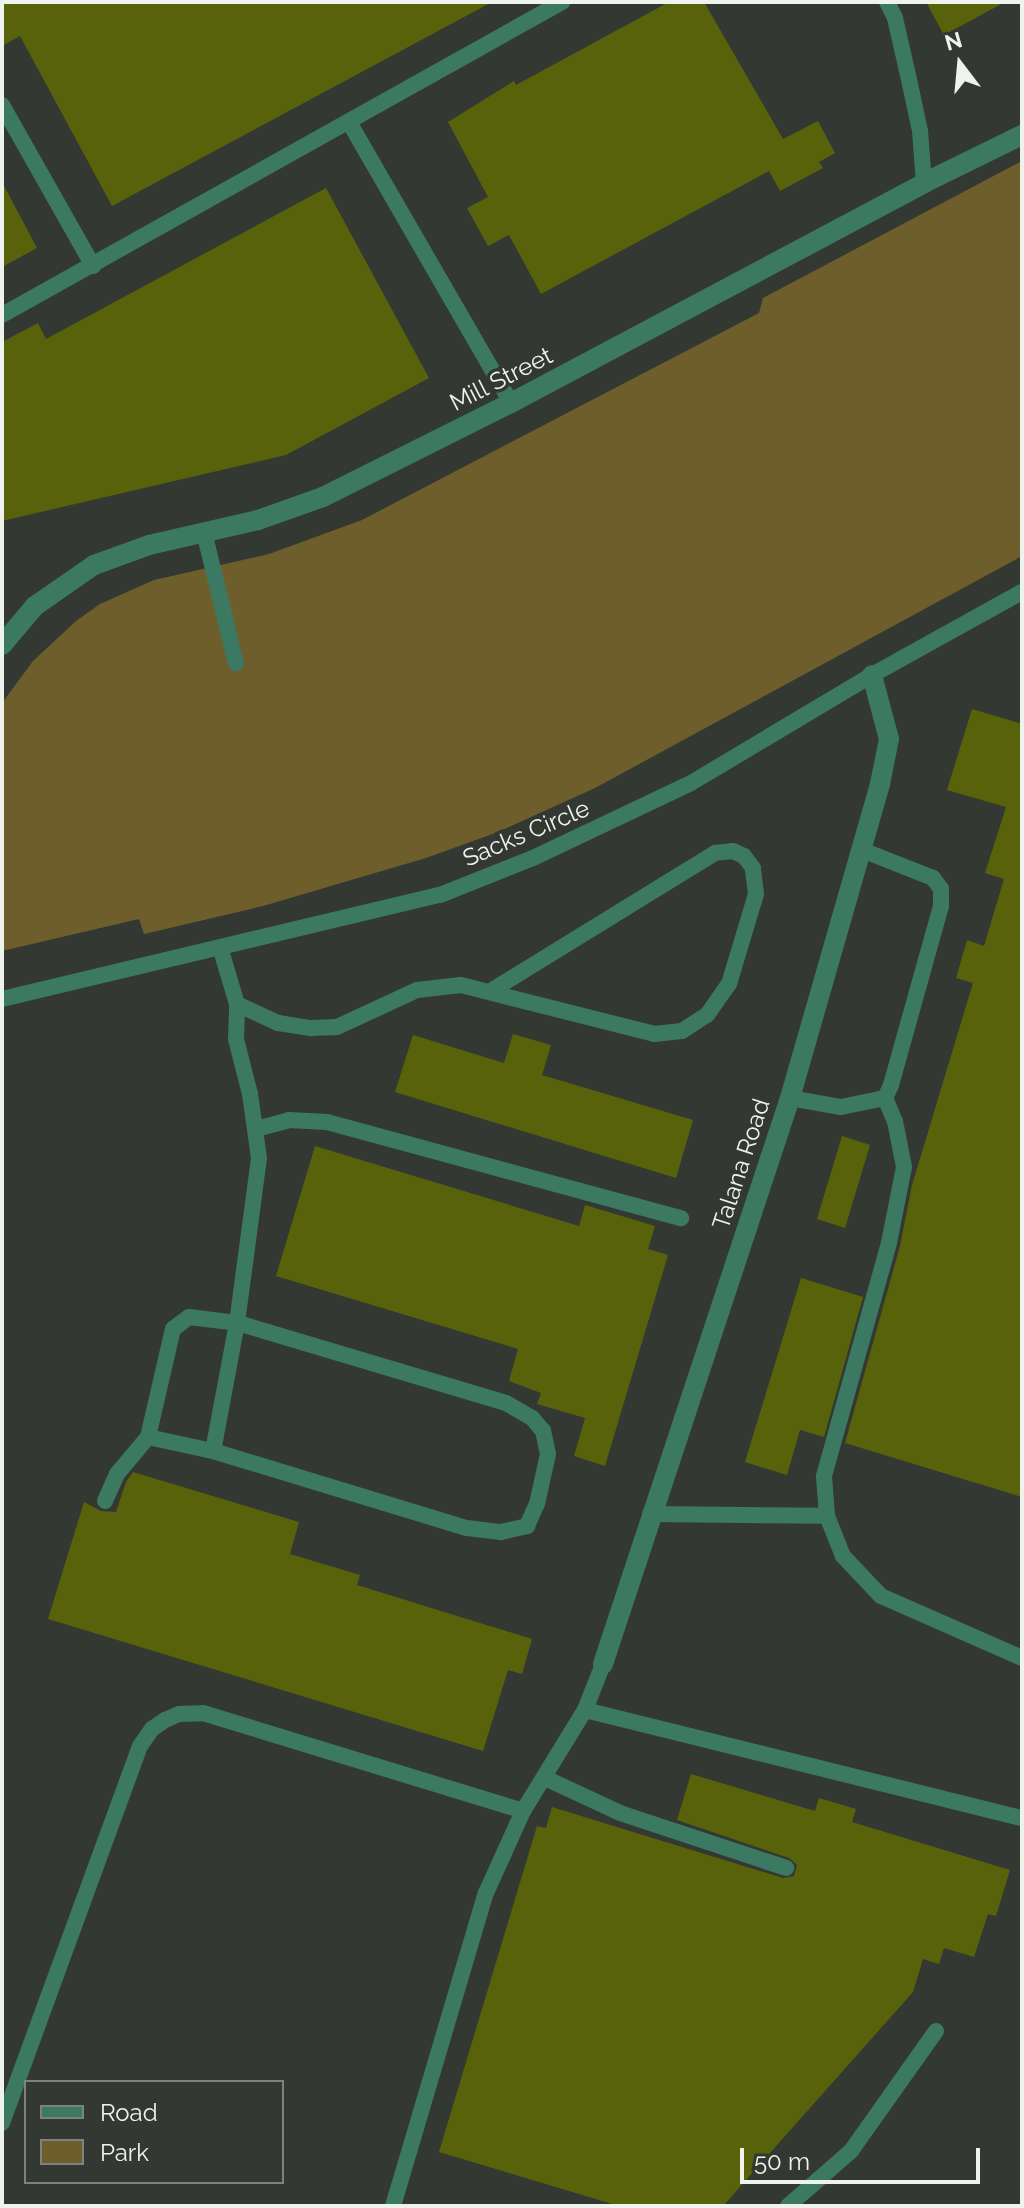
<!DOCTYPE html>
<html>
<head>
<meta charset="utf-8">
<style>
  body { margin:0 }
  #map { position:relative; width:1024px; height:2208px; overflow:hidden; background:#333932; font-family:Raleway,sans-serif }
  div>[style] { position:absolute }
  .green>* { inset:0; background:#6e5e2b }
  .building>* { inset:0; background:#58620a }
  .service>* { height:16px; margin:-8px; padding:0 8px; transform-origin:8px; border-radius:8px; background:#3c7962 }
  .minor>* { height:20px; margin:-10px; padding:0 10px; transform-origin:10px; border-radius:10px; background:#3c7962 }
  span { translate:-50% -50%; white-space:nowrap; text-align:center; line-height:1.15; -webkit-text-stroke:7px #333932; paint-order:stroke }
  .street-label { font-size:24px; color:#eff3ee }
  .frame { position:absolute; inset:0; border:4px solid #eff3ee; pointer-events:none }
  .legend { position:absolute; left:24px; top:2080px; width:260px; height:104px; box-sizing:border-box; background:#333932; border:2px solid #7e837d; margin:0; padding:10px 14px; list-style:none; font-size:24px; color:#eff3ee }
  .legend li { display:flex; align-items:center; gap:16px; height:40px }
  .legend b { width:40px; border:2px solid #7e837d }
  .north { position:absolute; left:920px; top:24px; width:80px; height:80px; -webkit-text-stroke:6px #333932; paint-order:stroke; rotate:344deg; font-size:22px; font-weight:700; line-height:32px; text-align:center; color:#eff3ee }
  .north::after { content:''; display:block; margin:auto; width:28px; height:36px; background:#eff3ee; clip-path:polygon(50% 0,100% 100%,50% 72%,0 100%) }
  .scale { position:absolute; left:740px; top:2148px; width:240px; height:36px; box-sizing:border-box; border:4px solid #eff3ee; border-top:0; padding-left:10px; font-size:24px; line-height:28px; white-space:nowrap; color:#eff3ee; -webkit-text-stroke:6px #333932; paint-order:stroke }
</style>
</head>
<body>
<div id="map">
  <div class="green">
    <i style="clip-path:polygon(1022px 161px,1022px 556px,595px 788px,498px 832px,426px 858px,263px 906px,144px 934px,139px 919px,2px 951px,2px 703px,33px 661px,76px 621px,100px 604px,154px 580px,269px 554px,362px 520px,759px 313px,763px 298px)"></i>
  </div>
  <div class="building">
    <i style="clip-path:polygon(2px 2px,492px 2px,112px 206px,20px 36px,2px 46px)"></i>
    <i style="clip-path:polygon(669px 2px,704px 2px,783px 139px,818px 121px,835px 153px,819px 162px,823px 168px,780px 191px,769px 171px,541px 294px,509px 235px,488px 246px,467px 208px,488px 197px,448px 122px,514px 81px,516px 85px)"></i>
    <i style="clip-path:polygon(926px 2px,1005px 2px,944px 35px)"></i>
    <i style="clip-path:polygon(2px 182px,37px 248px,2px 267px)"></i>
    <i style="clip-path:polygon(326px 188px,429px 378px,286px 455px,2px 521px,2px 342px,38px 323px,46px 339px)"></i>
    <i style="clip-path:polygon(972px 709px,1022px 724px,1022px 1497px,845px 1443px,900px 1246px,912px 1185px,973px 983px,956px 978px,967px 940px,984px 946px,1004px 879px,985px 873px,1006px 807px,947px 790px)"></i>
    <i style="clip-path:polygon(513px 1034px,551px 1045px,542px 1075px,693px 1120px,676px 1178px,395px 1092px,413px 1035px,504px 1063px)"></i>
    <i style="clip-path:polygon(842px 1136px,870px 1145px,845px 1228px,817px 1219px)"></i>
    <i style="clip-path:polygon(315px 1146px,579px 1226px,585px 1205px,655px 1226px,648px 1249px,668px 1255px,605px 1466px,574px 1456px,585px 1418px,537px 1404px,541px 1393px,509px 1381px,518px 1349px,276px 1276px)"></i>
    <i style="clip-path:polygon(801px 1278px,863px 1297px,824px 1437px,800px 1430px,787px 1475px,745px 1462px)"></i>
    <i style="clip-path:polygon(133px 1472px,299px 1522px,290px 1554px,360px 1575px,357px 1585px,532px 1639px,522px 1674px,508px 1670px,483px 1751px,48px 1619px,84px 1502px,101px 1511px,116px 1512px,126px 1482px)"></i>
    <i style="clip-path:polygon(691px 1774px,815px 1811px,819px 1798px,856px 1809px,852px 1822px,1010px 1870px,996px 1916px,988px 1914px,974px 1957px,944px 1948px,939px 1964px,923px 1959px,913px 1992px,723px 2206px,619px 2206px,439px 2152px,537px 1826px,546px 1828px,552px 1807px,783px 1878px,794px 1876px,797px 1865px,789px 1858px,677px 1820px)"></i>
  </div>
  <div class="service">
    <i style="left:887px;top:2px;width:18px;rotate:63deg"></i>
    <i style="left:895px;top:18px;width:68px;rotate:77.2deg"></i>
    <i style="left:910px;top:84px;width:48px;rotate:78deg"></i>
    <i style="left:920px;top:131px;width:52px;rotate:85.6deg"></i>
    <i style="left:2px;top:105px;width:185px;rotate:60.5deg"></i>
    <i style="left:349px;top:122px;width:324px;rotate:60deg"></i>
    <i style="left:2px;top:315px;width:642px;rotate:-29.2deg"></i>
    <i style="left:204px;top:532px;width:135px;rotate:76.3deg"></i>
    <i style="left:2px;top:999px;width:450px;rotate:-13.4deg"></i>
    <i style="left:440px;top:895px;width:100px;rotate:-21.7deg"></i>
    <i style="left:533px;top:858px;width:175px;rotate:-25.4deg"></i>
    <i style="left:691px;top:783px;width:211px;rotate:-30.8deg"></i>
    <i style="left:872px;top:675px;width:171px;rotate:-29deg"></i>
    <i style="left:237px;top:1004px;width:45px;rotate:24.9deg"></i>
    <i style="left:278px;top:1023px;width:33px;rotate:9deg"></i>
    <i style="left:311px;top:1028px;width:26px;rotate:-2deg"></i>
    <i style="left:337px;top:1027px;width:88px;rotate:-24.8deg"></i>
    <i style="left:417px;top:990px;width:44px;rotate:-6.5deg"></i>
    <i style="left:461px;top:985px;width:199px;rotate:14.2deg"></i>
    <i style="left:654px;top:1034px;width:28px;rotate:-6deg"></i>
    <i style="left:682px;top:1031px;width:30px;rotate:-33deg"></i>
    <i style="left:707px;top:1015px;width:38px;rotate:-55deg"></i>
    <i style="left:729px;top:984px;width:94px;rotate:-73.3deg"></i>
    <i style="left:756px;top:894px;width:26px;rotate:-97deg"></i>
    <i style="left:753px;top:868px;width:15px;rotate:-127deg"></i>
    <i style="left:744px;top:856px;width:12px;rotate:-156deg"></i>
    <i style="left:733px;top:851px;width:18px;rotate:174deg"></i>
    <i style="left:715px;top:853px;width:262px;rotate:148.4deg"></i>
    <i style="left:790px;top:1098px;width:52px;rotate:10deg"></i>
    <i style="left:841px;top:1107px;width:45px;rotate:-11.6deg"></i>
    <i style="left:885px;top:1098px;width:14px;rotate:-65deg"></i>
    <i style="left:891px;top:1085px;width:186px;rotate:-74.4deg"></i>
    <i style="left:941px;top:906px;width:17px;rotate:-90deg"></i>
    <i style="left:941px;top:889px;width:14px;rotate:-126deg"></i>
    <i style="left:933px;top:878px;width:76px;rotate:-158.5deg"></i>
    <i style="left:885px;top:1098px;width:25px;rotate:67deg"></i>
    <i style="left:895px;top:1121px;width:47px;rotate:78.9deg"></i>
    <i style="left:904px;top:1167px;width:77px;rotate:101.2deg"></i>
    <i style="left:889px;top:1243px;width:242px;rotate:105.6deg"></i>
    <i style="left:824px;top:1476px;width:40px;rotate:85.7deg"></i>
    <i style="left:827px;top:1516px;width:43px;rotate:68.2deg"></i>
    <i style="left:843px;top:1556px;width:55px;rotate:46.5deg"></i>
    <i style="left:881px;top:1596px;width:154px;rotate:23.7deg"></i>
    <i style="left:256px;top:1129px;width:34px;rotate:-15deg"></i>
    <i style="left:289px;top:1120px;width:38px;rotate:3deg"></i>
    <i style="left:327px;top:1122px;width:367px;rotate:15.2deg"></i>
    <i style="left:148px;top:1437px;width:66px;rotate:12.2deg"></i>
    <i style="left:213px;top:1451px;width:265px;rotate:16.9deg"></i>
    <i style="left:467px;top:1528px;width:34px;rotate:7deg"></i>
    <i style="left:501px;top:1532px;width:27px;rotate:-13deg"></i>
    <i style="left:527px;top:1526px;width:24px;rotate:-66deg"></i>
    <i style="left:537px;top:1504px;width:51px;rotate:-77.6deg"></i>
    <i style="left:548px;top:1454px;width:24px;rotate:-102deg"></i>
    <i style="left:543px;top:1431px;width:17px;rotate:-130deg"></i>
    <i style="left:532px;top:1418px;width:30px;rotate:-150deg"></i>
    <i style="left:506px;top:1403px;width:281px;rotate:-163.4deg"></i>
    <i style="left:237px;top:1323px;width:166px;rotate:-82.4deg"></i>
    <i style="left:259px;top:1158px;width:65px;rotate:-98deg"></i>
    <i style="left:250px;top:1094px;width:57px;rotate:-104.3deg"></i>
    <i style="left:236px;top:1039px;width:35px;rotate:-88deg"></i>
    <i style="left:237px;top:1004px;width:59px;rotate:-106.6deg"></i>
    <i style="left:105px;top:1501px;width:30px;rotate:-66deg"></i>
    <i style="left:117px;top:1474px;width:48px;rotate:-50deg"></i>
    <i style="left:148px;top:1437px;width:111px;rotate:-77deg"></i>
    <i style="left:173px;top:1329px;width:20px;rotate:-37deg"></i>
    <i style="left:189px;top:1317px;width:48px;rotate:7.1deg"></i>
    <i style="left:237px;top:1323px;width:130px;rotate:100.6deg"></i>
    <i style="left:650px;top:1514px;width:177px;rotate:0.6deg"></i>
    <i style="left:585px;top:1710px;width:450px;rotate:13.9deg"></i>
    <i style="left:545px;top:1778px;width:83px;rotate:25deg"></i>
    <i style="left:620px;top:1813px;width:175px;rotate:18.3deg"></i>
    <i style="left:2px;top:2123px;width:401px;rotate:-69.9deg"></i>
    <i style="left:140px;top:1746px;width:21px;rotate:-55deg"></i>
    <i style="left:152px;top:1729px;width:16px;rotate:-35deg"></i>
    <i style="left:165px;top:1720px;width:15px;rotate:-23deg"></i>
    <i style="left:179px;top:1714px;width:24px;rotate:-2deg"></i>
    <i style="left:203px;top:1713px;width:335px;rotate:17deg"></i>
    <i style="left:393px;top:2206px;width:327px;rotate:-73.5deg"></i>
    <i style="left:486px;top:1893px;width:90px;rotate:-65.7deg"></i>
    <i style="left:523px;top:1811px;width:119px;rotate:-58.5deg"></i>
    <i style="left:585px;top:1710px;width:49px;rotate:-68.6deg"></i>
    <i style="left:788px;top:2206px;width:84px;rotate:-41.1deg"></i>
    <i style="left:851px;top:2151px;width:147px;rotate:-54.7deg"></i>
  </div>
  <div class="minor">
    <i style="left:2px;top:645px;width:51px;rotate:-49.8deg"></i>
    <i style="left:35px;top:606px;width:72px;rotate:-34.8deg"></i>
    <i style="left:94px;top:565px;width:59px;rotate:-20deg"></i>
    <i style="left:149px;top:545px;width:112px;rotate:-12.9deg"></i>
    <i style="left:258px;top:520px;width:69px;rotate:-19.5deg"></i>
    <i style="left:323px;top:497px;width:210px;rotate:-26.6deg"></i>
    <i style="left:511px;top:403px;width:468px;rotate:-28deg"></i>
    <i style="left:924px;top:183px;width:109px;rotate:-26.1deg"></i>
    <i style="left:603px;top:1664px;width:596px;rotate:-71.72deg"></i>
    <i style="left:790px;top:1098px;width:327px;rotate:-74deg"></i>
    <i style="left:880px;top:784px;width:46px;rotate:-78.7deg"></i>
    <i style="left:889px;top:739px;width:66px;rotate:-104.9deg"></i>
  </div>
  <div class="street-label">
    <span style="left:501px;top:379px;rotate:-27deg">Mill Street</span>
    <span style="left:526px;top:833px;rotate:-23deg">Sacks Circle</span>
    <span style="left:741px;top:1164px;rotate:-72deg">Talana Road</span>
  </div>
  <div class="frame"></div>
  <ul class="legend">
  <li><b style="height:10px;background:#3c7962"></b>Road</li>
  <li><b style="height:22px;background:#6e5e2b"></b>Park</li>
  </ul>
  <div class="north">N</div>
  <div class="scale">50 m</div>
</div>
</body>
</html>
